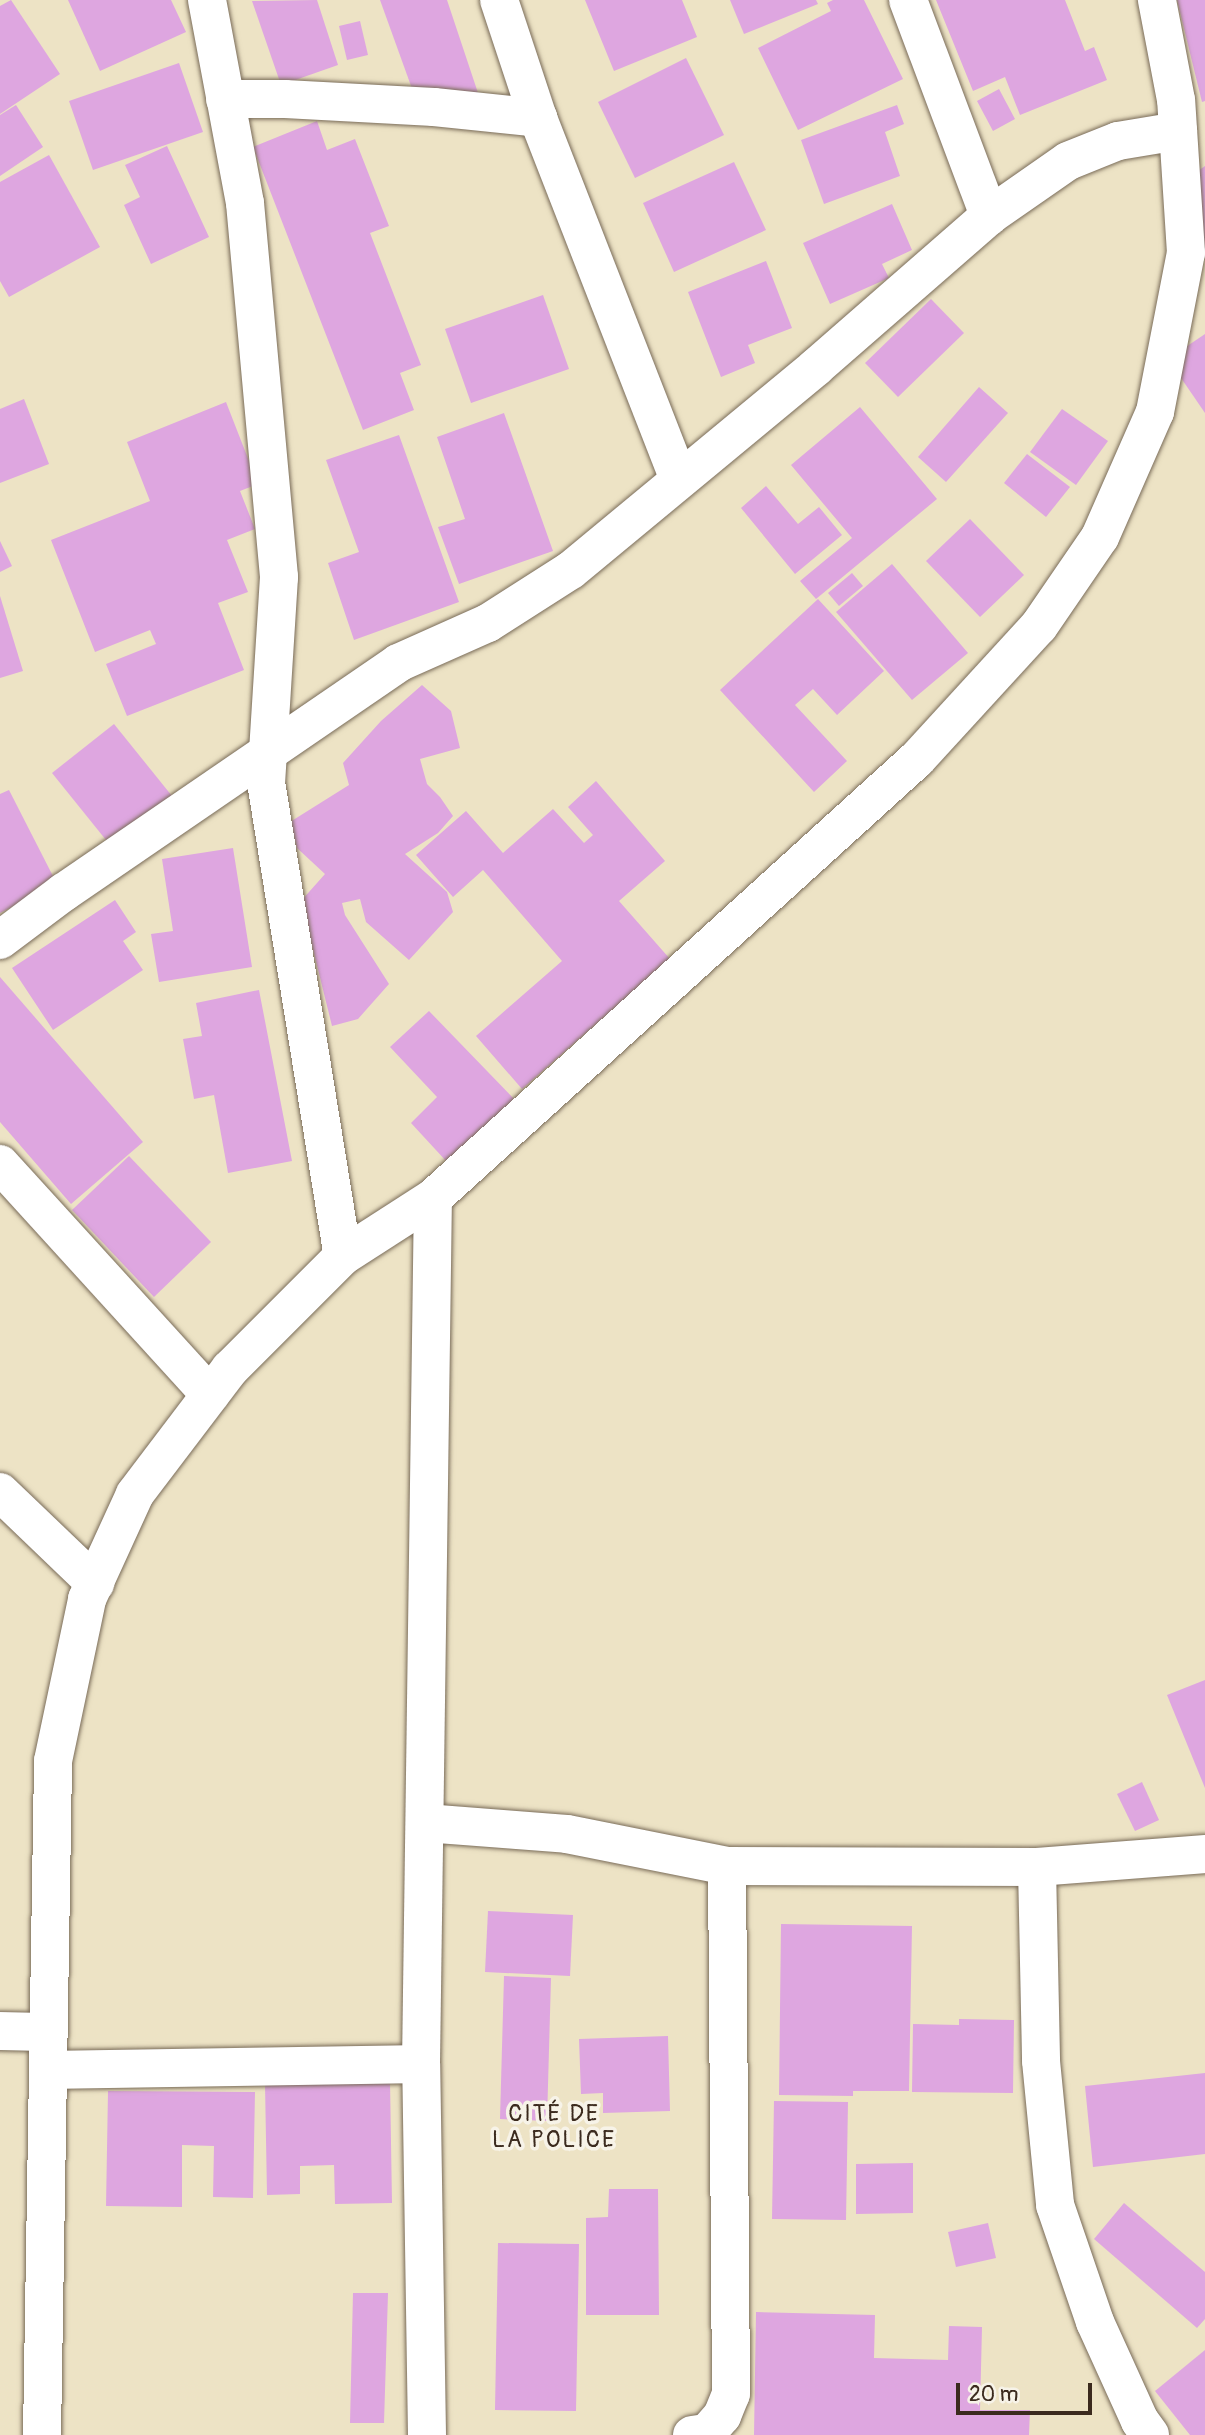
<!DOCTYPE html>
<html>
<head>
<meta charset="utf-8">
<style>
  body { margin:0 }
  #map { position:relative; width:1205px; height:2435px; overflow:hidden; background:#ede3c5; font-family:Pangolin,sans-serif }
  div>[style] { position:absolute }
  .building>* { inset:0; background:#dea6e0 }
  .roads { filter:drop-shadow(0 0 2px #796b58) drop-shadow(0 0 2px #796b58) }
  .minor>* { height:38px; margin:-19px; padding:0 19px; transform-origin:19px; border-radius:19px; background:#fff }
  span { translate:-50% -50%; white-space:nowrap; text-align:center; line-height:1.15; -webkit-text-stroke:7px #f7f3e8; paint-order:stroke }
  .quarter-label { font-size:23px; color:#3b2a1e; letter-spacing:2px }
  .scale { position:absolute; left:956px; top:2383px; width:136px; height:32px; box-sizing:border-box; border:4px solid #3b2a1e; border-top:0; padding-left:9px; font-size:21px; line-height:24px; white-space:nowrap; color:#3b2a1e; -webkit-text-stroke:5px #f7f3e8; paint-order:stroke }
</style>
</head>
<body>
<div id="map">
  <div class="building">
    <i style="clip-path:polygon(11px 0,60px 74px,0 114px,0 6px)"></i>
    <i style="clip-path:polygon(68px 0,171px 0,186px 32px,100px 71px)"></i>
    <i style="clip-path:polygon(317px 0,338px 65px,281px 85px,252px 1px)"></i>
    <i style="clip-path:polygon(380px 0,447px 0,479px 96px,415px 97px)"></i>
    <i style="clip-path:polygon(585px 0,682px 0,697px 37px,614px 71px)"></i>
    <i style="clip-path:polygon(730px 0,816px 0,818px 4px,744px 34px)"></i>
    <i style="clip-path:polygon(833px 0,864px 0,903px 79px,798px 130px,758px 48px,831px 11px,827px 3px)"></i>
    <i style="clip-path:polygon(936px 0,1065px 0,1085px 51px,1094px 47px,1107px 80px,1020px 115px,1005px 77px,973px 91px)"></i>
    <i style="clip-path:polygon(1177px 0,1205px 0,1205px 101px,1202px 102px)"></i>
    <i style="clip-path:polygon(360px 21px,368px 55px,347px 60px,339px 26px)"></i>
    <i style="clip-path:polygon(686px 58px,724px 135px,635px 178px,598px 102px)"></i>
    <i style="clip-path:polygon(179px 63px,203px 132px,93px 170px,69px 101px)"></i>
    <i style="clip-path:polygon(999px 89px,1015px 119px,993px 131px,977px 101px)"></i>
    <i style="clip-path:polygon(16px 105px,43px 147px,0 176px,0 115px)"></i>
    <i style="clip-path:polygon(897px 105px,904px 124px,885px 132px,900px 176px,824px 204px,801px 140px)"></i>
    <i style="clip-path:polygon(317px 121px,327px 150px,355px 139px,389px 226px,370px 233px,421px 365px,400px 373px,414px 410px,363px 430px,253px 147px)"></i>
    <i style="clip-path:polygon(167px 146px,209px 237px,151px 264px,124px 205px,140px 197px,125px 165px)"></i>
    <i style="clip-path:polygon(49px 155px,100px 247px,9px 297px,0 281px,0 182px)"></i>
    <i style="clip-path:polygon(734px 162px,766px 230px,674px 272px,643px 203px)"></i>
    <i style="clip-path:polygon(1205px 166px,1205px 258px,1201px 252px,1198px 171px)"></i>
    <i style="clip-path:polygon(892px 204px,912px 250px,882px 264px,889px 278px,830px 304px,803px 243px)"></i>
    <i style="clip-path:polygon(766px 261px,792px 328px,748px 345px,755px 363px,721px 377px,688px 292px)"></i>
    <i style="clip-path:polygon(543px 295px,569px 369px,471px 403px,445px 329px)"></i>
    <i style="clip-path:polygon(931px 299px,964px 333px,898px 397px,865px 363px)"></i>
    <i style="clip-path:polygon(1205px 334px,1205px 413px,1168px 359px)"></i>
    <i style="clip-path:polygon(979px 387px,1008px 413px,946px 482px,918px 457px)"></i>
    <i style="clip-path:polygon(24px 399px,49px 464px,0 483px,0 409px)"></i>
    <i style="clip-path:polygon(226px 402px,258px 484px,240px 491px,255px 529px,227px 540px,248px 592px,218px 603px,244px 670px,127px 716px,106px 664px,156px 644px,150px 630px,95px 652px,51px 540px,150px 501px,127px 442px)"></i>
    <i style="clip-path:polygon(860px 407px,937px 499px,816px 599px,800px 581px,852px 538px,791px 465px)"></i>
    <i style="clip-path:polygon(1062px 409px,1108px 441px,1076px 485px,1030px 452px)"></i>
    <i style="clip-path:polygon(504px 413px,553px 551px,459px 584px,438px 527px,465px 519px,437px 437px)"></i>
    <i style="clip-path:polygon(399px 435px,459px 602px,354px 640px,328px 563px,359px 552px,326px 460px)"></i>
    <i style="clip-path:polygon(1027px 454px,1070px 487px,1046px 517px,1004px 483px)"></i>
    <i style="clip-path:polygon(766px 486px,798px 524px,819px 507px,842px 535px,795px 574px,741px 508px)"></i>
    <i style="clip-path:polygon(970px 519px,1024px 575px,980px 617px,926px 561px)"></i>
    <i style="clip-path:polygon(0 541px,12px 566px,0 572px)"></i>
    <i style="clip-path:polygon(892px 564px,968px 653px,912px 700px,836px 612px)"></i>
    <i style="clip-path:polygon(852px 573px,863px 586px,839px 606px,828px 593px)"></i>
    <i style="clip-path:polygon(0 596px,23px 671px,0 678px)"></i>
    <i style="clip-path:polygon(818px 599px,884px 671px,837px 715px,813px 689px,795px 705px,847px 761px,814px 792px,720px 690px)"></i>
    <i style="clip-path:polygon(422px 685px,451px 711px,460px 748px,420px 759px,427px 784px,440px 797px,453px 816px,438px 833px,405px 854px,447px 892px,453px 912px,409px 960px,366px 922px,360px 899px,342px 903px,345px 915px,389px 984px,358px 1019px,332px 1026px,301px 901px,325px 874px,297px 848px,290px 822px,349px 785px,343px 763px,381px 721px)"></i>
    <i style="clip-path:polygon(114px 724px,172px 796px,110px 845px,52px 773px)"></i>
    <i style="clip-path:polygon(596px 781px,665px 861px,619px 901px,670px 959px,522px 1089px,476px 1036px,562px 961px,483px 870px,453px 897px,416px 855px,466px 811px,503px 853px,553px 809px,584px 843px,593px 835px,568px 807px)"></i>
    <i style="clip-path:polygon(9px 790px,57px 884px,0 913px,0 794px)"></i>
    <i style="clip-path:polygon(233px 848px,252px 967px,159px 982px,151px 934px,173px 931px,162px 859px)"></i>
    <i style="clip-path:polygon(115px 900px,136px 932px,123px 941px,143px 970px,53px 1030px,12px 968px)"></i>
    <i style="clip-path:polygon(0 977px,143px 1142px,71px 1204px,0 1122px)"></i>
    <i style="clip-path:polygon(259px 990px,292px 1161px,228px 1173px,214px 1095px,194px 1099px,183px 1039px,202px 1036px,196px 1003px)"></i>
    <i style="clip-path:polygon(429px 1011px,514px 1099px,447px 1162px,411px 1123px,437px 1097px,390px 1047px)"></i>
    <i style="clip-path:polygon(129px 1156px,211px 1242px,154px 1297px,72px 1210px)"></i>
    <i style="clip-path:polygon(1205px 1680px,1205px 1788px,1167px 1695px)"></i>
    <i style="clip-path:polygon(1142px 1782px,1159px 1820px,1135px 1831px,1117px 1794px)"></i>
    <i style="clip-path:polygon(488px 1911px,573px 1915px,570px 1976px,485px 1972px)"></i>
    <i style="clip-path:polygon(781px 1924px,912px 1926px,909px 2091px,853px 2091px,853px 2096px,779px 2095px)"></i>
    <i style="clip-path:polygon(504px 1976px,551px 1978px,547px 2121px,500px 2119px)"></i>
    <i style="clip-path:polygon(959px 2019px,1014px 2020px,1013px 2093px,912px 2092px,913px 2024px,959px 2025px)"></i>
    <i style="clip-path:polygon(668px 2036px,670px 2111px,603px 2113px,603px 2093px,581px 2094px,579px 2039px)"></i>
    <i style="clip-path:polygon(1205px 2073px,1205px 2154px,1093px 2167px,1085px 2086px)"></i>
    <i style="clip-path:polygon(390px 2081px,392px 2203px,335px 2204px,334px 2165px,300px 2166px,300px 2194px,267px 2195px,265px 2084px)"></i>
    <i style="clip-path:polygon(108px 2091px,255px 2092px,253px 2198px,213px 2197px,214px 2146px,182px 2145px,182px 2207px,106px 2206px)"></i>
    <i style="clip-path:polygon(774px 2101px,848px 2102px,846px 2220px,772px 2219px)"></i>
    <i style="clip-path:polygon(913px 2163px,913px 2213px,856px 2214px,856px 2164px)"></i>
    <i style="clip-path:polygon(609px 2189px,658px 2189px,659px 2315px,586px 2315px,586px 2218px,608px 2217px)"></i>
    <i style="clip-path:polygon(1124px 2203px,1205px 2272px,1205px 2319px,1197px 2328px,1094px 2239px)"></i>
    <i style="clip-path:polygon(988px 2223px,996px 2258px,956px 2267px,948px 2232px)"></i>
    <i style="clip-path:polygon(498px 2243px,579px 2244px,576px 2411px,495px 2410px)"></i>
    <i style="clip-path:polygon(353px 2293px,388px 2293px,384px 2423px,350px 2423px)"></i>
    <i style="clip-path:polygon(756px 2312px,875px 2315px,874px 2358px,948px 2360px,949px 2326px,982px 2327px,980px 2410px,1030px 2410px,1029px 2435px,754px 2435px)"></i>
    <i style="clip-path:polygon(1205px 2350px,1205px 2435px,1190px 2435px,1155px 2391px)"></i>
  </div>
  <div class="roads">
    <div class="minor">
      <i style="left:207px;top:0;width:207px;rotate:79.4deg"></i>
      <i style="left:245px;top:203px;width:376px;rotate:84.8deg"></i>
      <i style="left:279px;top:577px;width:205px;rotate:93.6deg"></i>
      <i style="left:266px;top:782px;width:480px;rotate:80.8deg"></i>
      <i style="left:499px;top:0;width:124px;rotate:71.7deg"></i>
      <i style="left:538px;top:118px;width:386px;rotate:68.7deg"></i>
      <i style="left:908px;top:0;width:231px;rotate:69.4deg"></i>
      <i style="left:225px;top:99px;width:60px"></i>
      <i style="left:285px;top:99px;width:149px;rotate:3.1deg"></i>
      <i style="left:434px;top:107px;width:105px;rotate:6deg"></i>
      <i style="left:0;top:940px;width:80px;rotate:-36.9deg"></i>
      <i style="left:64px;top:892px;width:405px;rotate:-34.4deg"></i>
      <i style="left:398px;top:663px;width:98px;rotate:-24deg"></i>
      <i style="left:488px;top:623px;width:98px;rotate:-32.6deg"></i>
      <i style="left:571px;top:570px;width:318px;rotate:-39.6deg"></i>
      <i style="left:816px;top:367px;width:230px;rotate:-41.1deg"></i>
      <i style="left:989px;top:216px;width:96px;rotate:-34.8deg"></i>
      <i style="left:1068px;top:161px;width:54px;rotate:-21.8deg"></i>
      <i style="left:1118px;top:141px;width:61px;rotate:-9.5deg"></i>
      <i style="left:0;top:1164px;width:312px;rotate:47.7deg"></i>
      <i style="left:0;top:1492px;width:132px;rotate:43.8deg"></i>
      <i style="left:425px;top:1823px;width:142px;rotate:4.4deg"></i>
      <i style="left:567px;top:1834px;width:163px;rotate:11.3deg"></i>
      <i style="left:727px;top:1866px;width:310px;rotate:0.2deg"></i>
      <i style="left:1037px;top:1867px;width:169px;rotate:-4.4deg"></i>
      <i style="left:1037px;top:1867px;width:194px;rotate:88.8deg"></i>
      <i style="left:1041px;top:2061px;width:145px;rotate:84.4deg"></i>
      <i style="left:1055px;top:2205px;width:124px;rotate:71.1deg"></i>
      <i style="left:1095px;top:2322px;width:109px;rotate:65.6deg"></i>
      <i style="left:1140px;top:2421px;width:17px;rotate:54deg"></i>
      <i style="left:0;top:2031px;width:48px;rotate:1.2deg"></i>
      <i style="left:49px;top:2070px;width:372px;rotate:-0.9deg"></i>
      <i style="left:42px;top:2435px;width:674px;rotate:-89.06deg"></i>
      <i style="left:53px;top:1761px;width:166px;rotate:-78.1deg"></i>
      <i style="left:87px;top:1599px;width:115px;rotate:-65.4deg"></i>
      <i style="left:135px;top:1494px;width:157px;rotate:-52.8deg"></i>
      <i style="left:230px;top:1369px;width:160px;rotate:-45deg"></i>
      <i style="left:343px;top:1256px;width:107px;rotate:-32.8deg"></i>
      <i style="left:433px;top:1198px;width:653px;rotate:-42.21deg"></i>
      <i style="left:917px;top:759px;width:180px;rotate:-47.5deg"></i>
      <i style="left:1039px;top:626px;width:108px;rotate:-55.6deg"></i>
      <i style="left:1100px;top:537px;width:137px;rotate:-66.3deg"></i>
      <i style="left:1155px;top:412px;width:162px;rotate:-79deg"></i>
      <i style="left:1186px;top:253px;width:153px;rotate:-93.7deg"></i>
      <i style="left:1176px;top:100px;width:102px;rotate:-100.8deg"></i>
      <i style="left:427px;top:2435px;width:371px;rotate:-90.9deg"></i>
      <i style="left:421px;top:2064px;width:866px;rotate:-89.21deg"></i>
      <i style="left:692px;top:2435px;width:15px;rotate:-8deg"></i>
      <i style="left:707px;top:2433px;width:23px;rotate:-49deg"></i>
      <i style="left:722px;top:2416px;width:24px;rotate:-68deg"></i>
      <i style="left:731px;top:2394px;width:528px;rotate:-90.43deg"></i>
    </div>
  </div>
  <div class="quarter-label">
    <span style="left:554px;top:2127px">CITÉ DE<br>LA POLICE</span>
  </div>
  <div class="scale">20 m</div>
</div>
</body>
</html>
